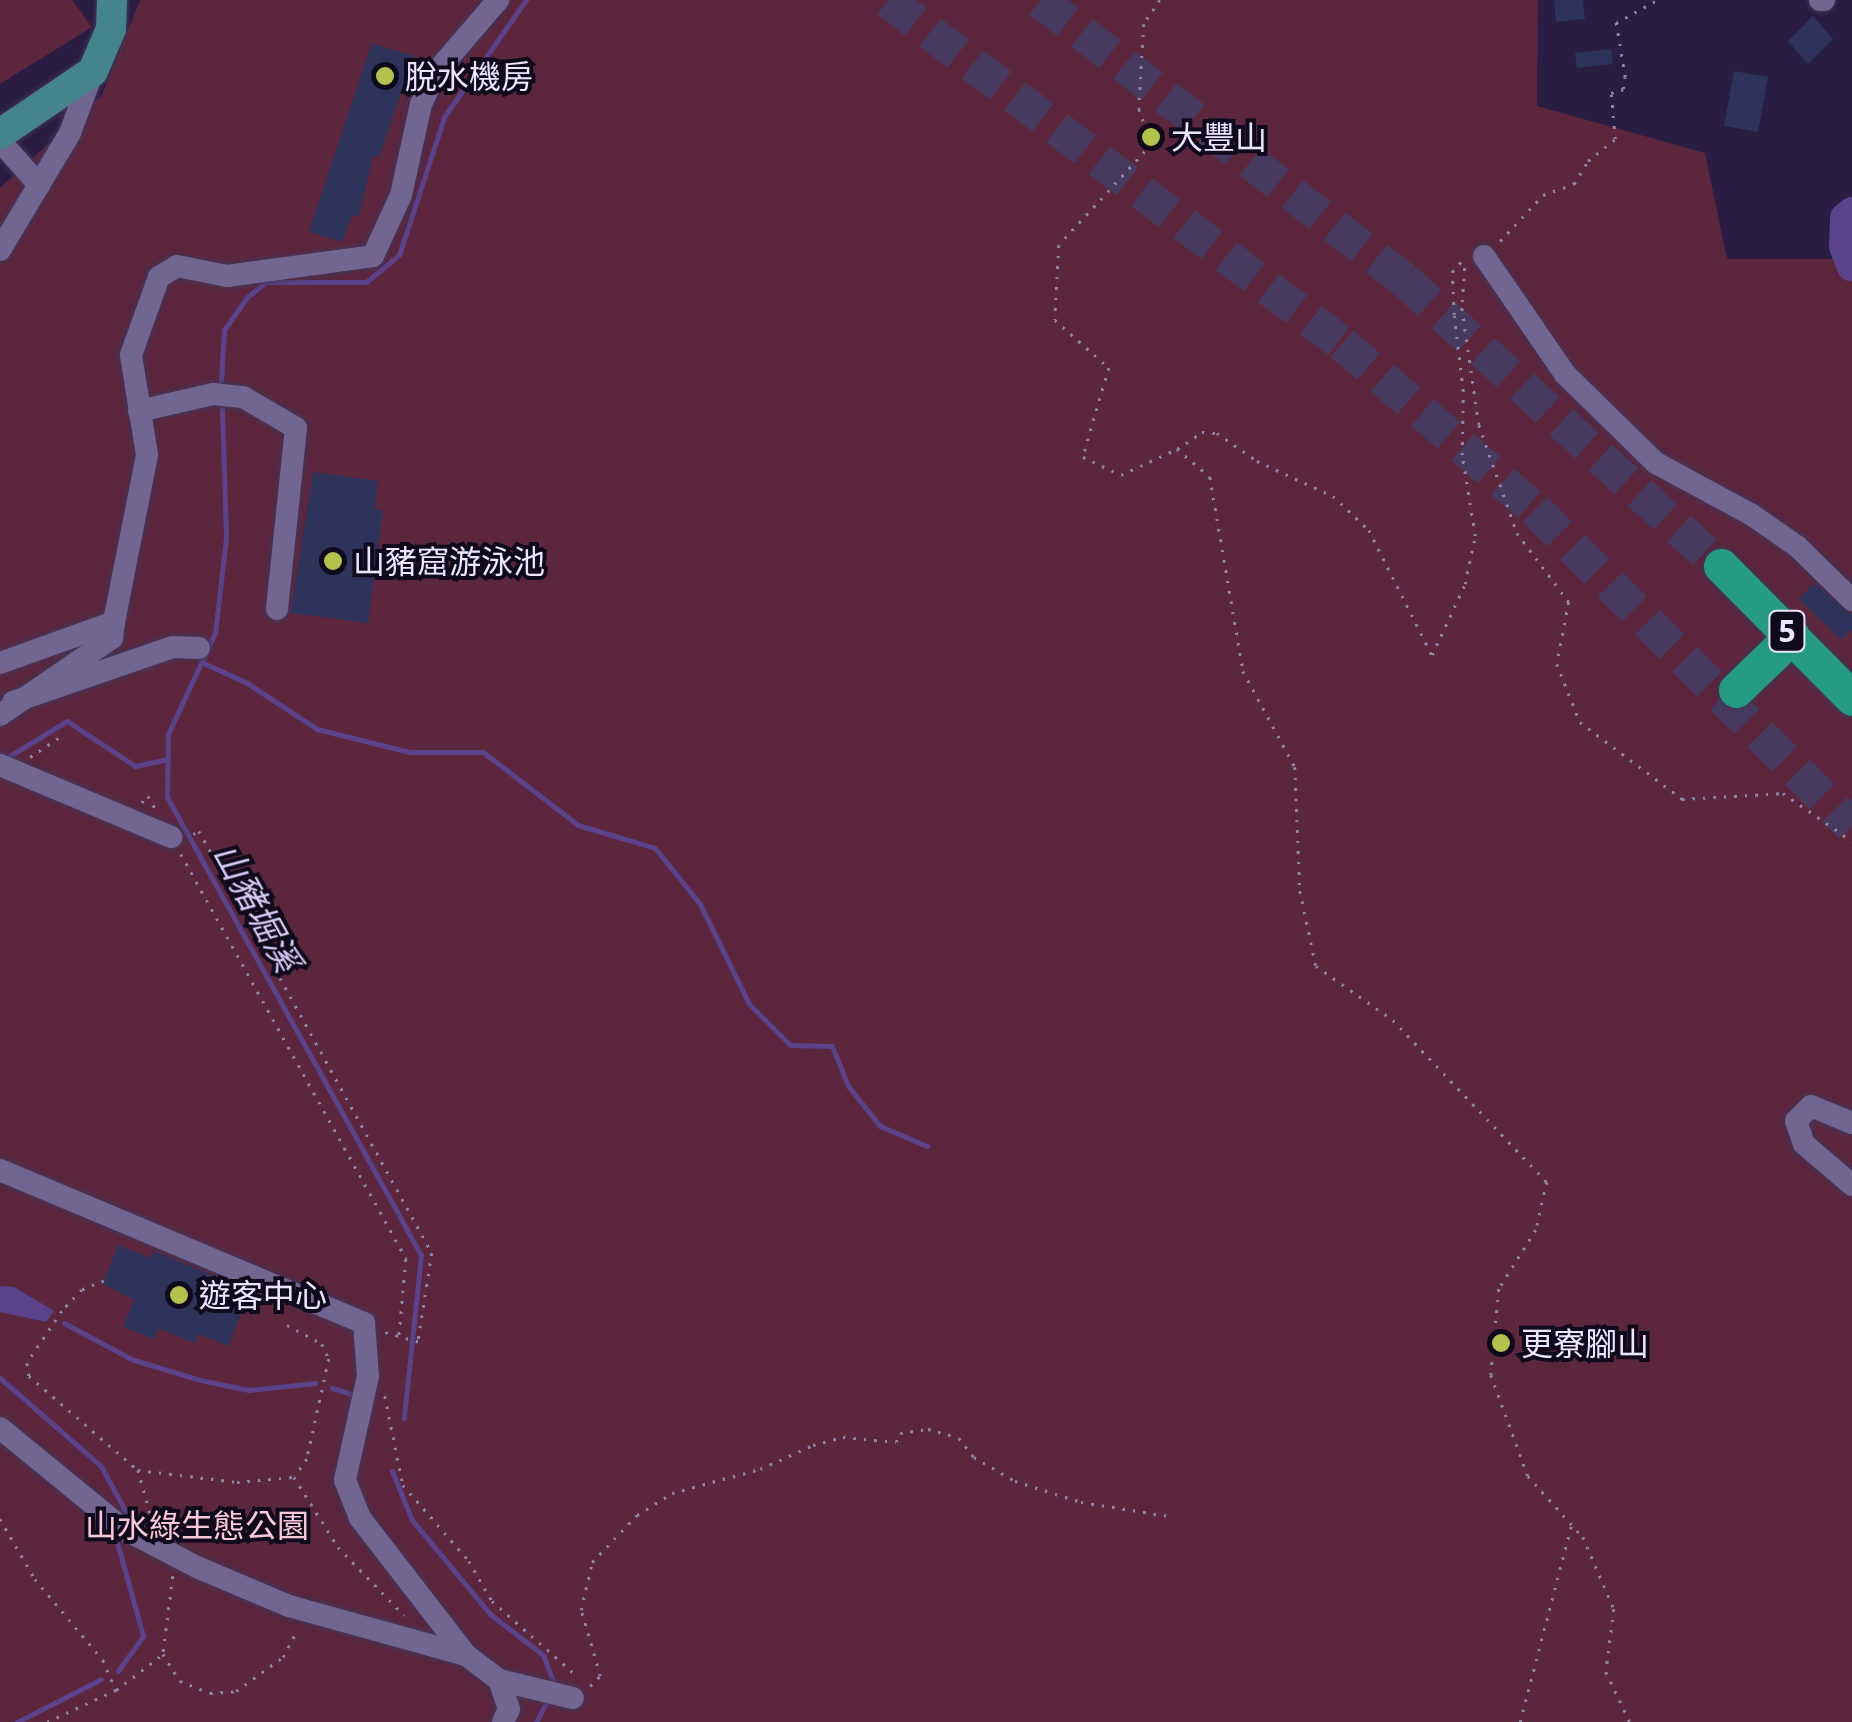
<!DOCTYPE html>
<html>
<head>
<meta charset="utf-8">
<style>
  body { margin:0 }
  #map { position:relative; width:1852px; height:1722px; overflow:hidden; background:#291d43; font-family:"Noto Sans","Noto Sans TC",sans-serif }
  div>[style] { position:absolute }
  .green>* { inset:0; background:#5c263d }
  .water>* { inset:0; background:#5a438b }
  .stream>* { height:5px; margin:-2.5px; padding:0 2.5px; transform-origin:2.5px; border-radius:2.5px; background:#5a438b }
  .river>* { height:30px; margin:-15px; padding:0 15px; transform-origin:15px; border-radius:15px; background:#5a438b }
  .building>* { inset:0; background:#2d335a }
  .highway-tunnel>* { height:35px; margin-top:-17.5px; transform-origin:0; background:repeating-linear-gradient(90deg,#463b5f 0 35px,transparent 0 53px) }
  .path>* { height:2.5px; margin-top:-1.25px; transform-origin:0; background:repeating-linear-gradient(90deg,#9087a7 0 2.5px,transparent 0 10.5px) }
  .roads { filter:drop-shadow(0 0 2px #423657) drop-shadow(0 0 2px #423657) }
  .minor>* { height:22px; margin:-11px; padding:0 11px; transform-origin:11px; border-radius:11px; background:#716592 }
  .major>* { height:30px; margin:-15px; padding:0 15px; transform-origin:15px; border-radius:15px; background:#43858a }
  .highway>* { height:35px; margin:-17.5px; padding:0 17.5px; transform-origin:17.5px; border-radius:17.5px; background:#259b84 }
  .dots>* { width:28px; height:28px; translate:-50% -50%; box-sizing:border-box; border:5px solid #100b1c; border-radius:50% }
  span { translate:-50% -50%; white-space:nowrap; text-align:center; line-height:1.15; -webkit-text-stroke:8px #100b1c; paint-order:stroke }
  .shield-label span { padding:2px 8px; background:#100b1c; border:2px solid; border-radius:8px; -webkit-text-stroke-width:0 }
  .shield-label { font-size:30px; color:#ebe5ff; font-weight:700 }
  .poi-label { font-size:32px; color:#ebe5ff }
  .left { translate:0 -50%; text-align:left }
  .park-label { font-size:32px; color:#f8c8d8 }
  .water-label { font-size:35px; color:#d4caf3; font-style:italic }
</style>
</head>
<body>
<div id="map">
  <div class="green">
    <i style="clip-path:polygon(0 0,72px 0,92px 27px,0 84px)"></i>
    <i style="clip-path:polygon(140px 0,1538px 0,1537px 106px,1705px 153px,1727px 259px,1852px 259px,1852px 1722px,0 1722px,0 188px,102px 95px)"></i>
  </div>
  <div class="water">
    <i style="clip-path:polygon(0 1286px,14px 1287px,54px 1311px,46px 1322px,0 1312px)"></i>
  </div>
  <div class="stream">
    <i style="left:221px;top:381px;width:51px;rotate:-86.6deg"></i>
    <i style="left:224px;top:330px;width:39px;rotate:-55deg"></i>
    <i style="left:246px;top:298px;width:26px;rotate:-39deg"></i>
    <i style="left:266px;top:282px;width:100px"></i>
    <i style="left:366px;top:282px;width:43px;rotate:-39.3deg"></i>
    <i style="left:399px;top:255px;width:145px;rotate:-71.9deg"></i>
    <i style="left:444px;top:117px;width:143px;rotate:-55deg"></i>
    <i style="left:222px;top:409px;width:129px;rotate:88.2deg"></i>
    <i style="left:226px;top:538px;width:96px;rotate:96.6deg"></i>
    <i style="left:215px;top:633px;width:111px;rotate:115deg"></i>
    <i style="left:168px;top:734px;width:63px;rotate:90.9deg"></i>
    <i style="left:167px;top:797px;width:524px;rotate:60.99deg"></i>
    <i style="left:421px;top:1255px;width:164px;rotate:96deg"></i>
    <i style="left:201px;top:662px;width:51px;rotate:24.5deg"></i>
    <i style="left:247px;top:683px;width:84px;rotate:33.3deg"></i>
    <i style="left:317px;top:729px;width:95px;rotate:14deg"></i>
    <i style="left:409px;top:752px;width:74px"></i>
    <i style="left:483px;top:752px;width:120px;rotate:37.5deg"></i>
    <i style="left:578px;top:825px;width:80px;rotate:16.6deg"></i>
    <i style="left:655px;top:848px;width:72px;rotate:51.2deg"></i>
    <i style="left:700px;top:904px;width:111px;rotate:63.9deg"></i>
    <i style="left:749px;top:1004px;width:58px;rotate:45deg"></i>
    <i style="left:790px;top:1045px;width:42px;rotate:1.4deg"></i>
    <i style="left:832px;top:1046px;width:43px;rotate:68.2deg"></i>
    <i style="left:848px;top:1086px;width:51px;rotate:51.3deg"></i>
    <i style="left:880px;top:1126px;width:51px;rotate:23.1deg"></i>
    <i style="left:3px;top:760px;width:75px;rotate:-31.4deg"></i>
    <i style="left:67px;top:721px;width:82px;rotate:33.5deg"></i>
    <i style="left:135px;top:766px;width:30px;rotate:-12deg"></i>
    <i style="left:64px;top:1323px;width:76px;rotate:28.2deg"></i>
    <i style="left:131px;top:1359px;width:72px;rotate:16.9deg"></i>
    <i style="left:200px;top:1380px;width:50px;rotate:11.5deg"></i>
    <i style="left:249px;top:1390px;width:67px;rotate:-6deg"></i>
    <i style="left:0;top:1378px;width:134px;rotate:41.1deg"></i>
    <i style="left:101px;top:1466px;width:57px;rotate:61.6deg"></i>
    <i style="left:332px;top:1388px;width:21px;rotate:17deg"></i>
    <i style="left:392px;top:1471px;width:53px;rotate:67.8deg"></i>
    <i style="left:412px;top:1520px;width:122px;rotate:50.3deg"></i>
    <i style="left:490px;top:1614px;width:67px;rotate:37.7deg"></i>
    <i style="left:543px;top:1655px;width:30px;rotate:69deg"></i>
    <i style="left:117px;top:1542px;width:98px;rotate:74.5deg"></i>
    <i style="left:143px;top:1636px;width:43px;rotate:125.5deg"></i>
    <i style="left:17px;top:1722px;width:94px;rotate:-27.1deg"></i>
    <i style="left:536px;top:1722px;width:26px;rotate:-62deg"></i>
  </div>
  <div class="river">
    <i style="left:1852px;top:212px;width:9px;rotate:139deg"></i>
    <i style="left:1845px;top:218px;width:28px;rotate:92deg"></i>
    <i style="left:1844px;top:246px;width:22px;rotate:69deg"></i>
  </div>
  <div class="building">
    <i style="clip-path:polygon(1554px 0,1583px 0,1585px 19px,1556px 22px)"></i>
    <i style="clip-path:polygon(1813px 16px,1833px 39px,1808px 64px,1788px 41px)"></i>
    <i style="clip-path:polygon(372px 43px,414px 56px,379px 157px,373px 156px,359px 217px,352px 215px,343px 242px,309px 232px)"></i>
    <i style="clip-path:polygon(1611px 49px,1613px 64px,1577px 68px,1575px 53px)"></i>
    <i style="clip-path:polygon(1734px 71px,1768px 77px,1758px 132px,1724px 126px)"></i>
    <i style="clip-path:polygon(313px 472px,378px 481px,375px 509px,383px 510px,368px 623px,291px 613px)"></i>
    <i style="clip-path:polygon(1814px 583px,1852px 615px,1852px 629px,1841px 640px,1799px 599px)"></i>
    <i style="clip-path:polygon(118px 1245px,150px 1258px,153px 1251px,228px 1282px,225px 1290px,247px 1298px,228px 1346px,198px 1334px,195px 1343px,159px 1329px,154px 1339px,123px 1327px,134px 1300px,103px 1284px)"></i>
  </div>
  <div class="highway-tunnel">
    <i style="left:888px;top:0;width:569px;rotate:37.07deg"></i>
    <i style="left:1342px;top:343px;width:255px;rotate:40.7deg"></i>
    <i style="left:1535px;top:509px;width:448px;rotate:45deg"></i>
    <i style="left:1040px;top:0;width:459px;rotate:37.5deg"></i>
    <i style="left:1404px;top:279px;width:428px;rotate:42.2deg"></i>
  </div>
  <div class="path">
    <i style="left:1160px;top:0;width:29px;rotate:124deg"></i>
    <i style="left:1144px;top:24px;width:85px;rotate:93.4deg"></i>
    <i style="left:1139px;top:109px;width:37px;rotate:70deg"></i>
    <i style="left:1152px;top:144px;width:137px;rotate:132.6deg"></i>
    <i style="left:1059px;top:245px;width:75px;rotate:93.1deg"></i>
    <i style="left:1055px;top:320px;width:72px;rotate:41.6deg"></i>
    <i style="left:1109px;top:368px;width:93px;rotate:106.3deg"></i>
    <i style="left:1083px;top:457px;width:42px;rotate:25.3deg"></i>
    <i style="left:1121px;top:475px;width:62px;rotate:-24.9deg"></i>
    <i style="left:1177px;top:449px;width:43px;rotate:40.3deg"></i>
    <i style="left:1210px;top:477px;width:197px;rotate:80.3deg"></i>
    <i style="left:1243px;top:671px;width:109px;rotate:61.6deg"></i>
    <i style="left:1295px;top:767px;width:124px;rotate:87.7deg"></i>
    <i style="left:1300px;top:891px;width:77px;rotate:78deg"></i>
    <i style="left:1316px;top:966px;width:94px;rotate:35deg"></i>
    <i style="left:1393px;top:1020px;width:224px;rotate:46.5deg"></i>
    <i style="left:1547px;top:1182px;width:49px;rotate:102.9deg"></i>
    <i style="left:1536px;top:1230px;width:70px;rotate:122.1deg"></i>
    <i style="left:1499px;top:1289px;width:86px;rotate:95.3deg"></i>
    <i style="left:1491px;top:1375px;width:108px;rotate:69.9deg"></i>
    <i style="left:1528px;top:1476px;width:82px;rotate:48deg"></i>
    <i style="left:1583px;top:1537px;width:78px;rotate:66.7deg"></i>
    <i style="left:1614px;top:1609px;width:64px;rotate:97.2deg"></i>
    <i style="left:1606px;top:1672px;width:55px;rotate:64.4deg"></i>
    <i style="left:1500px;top:241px;width:63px;rotate:-46.9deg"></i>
    <i style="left:1543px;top:195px;width:33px;rotate:-20deg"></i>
    <i style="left:1574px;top:184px;width:27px;rotate:-59deg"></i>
    <i style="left:1588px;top:161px;width:35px;rotate:-39deg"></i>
    <i style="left:1615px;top:139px;width:46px;rotate:-95deg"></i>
    <i style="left:1611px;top:93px;width:13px;rotate:-18deg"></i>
    <i style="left:1623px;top:89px;width:12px;rotate:-81deg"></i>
    <i style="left:1625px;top:77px;width:55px;rotate:-99.5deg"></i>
    <i style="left:1616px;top:23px;width:47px;rotate:-29.3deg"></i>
    <i style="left:1465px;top:268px;width:40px;rotate:94.3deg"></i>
    <i style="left:1462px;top:308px;width:118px;rotate:81.7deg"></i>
    <i style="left:1479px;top:425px;width:114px;rotate:70.6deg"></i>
    <i style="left:1517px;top:533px;width:86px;rotate:53deg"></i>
    <i style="left:1569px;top:602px;width:63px;rotate:101deg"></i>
    <i style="left:1557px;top:664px;width:62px;rotate:68.4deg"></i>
    <i style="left:1580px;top:722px;width:128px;rotate:37deg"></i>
    <i style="left:1682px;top:799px;width:101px;rotate:-3.4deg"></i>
    <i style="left:1783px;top:793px;width:84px;rotate:34.8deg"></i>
    <i style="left:1177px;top:449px;width:30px;rotate:-34deg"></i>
    <i style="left:1202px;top:432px;width:15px;rotate:4deg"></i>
    <i style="left:1217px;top:433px;width:49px;rotate:35deg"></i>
    <i style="left:1257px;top:461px;width:84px;rotate:24.7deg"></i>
    <i style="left:1333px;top:496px;width:50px;rotate:43.4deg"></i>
    <i style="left:1369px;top:530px;width:140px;rotate:63.3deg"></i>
    <i style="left:1432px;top:655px;width:78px;rotate:-65.1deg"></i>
    <i style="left:1465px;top:584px;width:49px;rotate:-78.2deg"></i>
    <i style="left:1475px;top:536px;width:82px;rotate:-99.1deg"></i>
    <i style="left:1462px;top:455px;width:64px;rotate:-89.1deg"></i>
    <i style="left:1463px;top:391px;width:77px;rotate:-96.8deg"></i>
    <i style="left:1454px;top:315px;width:43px;rotate:-92.7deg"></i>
    <i style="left:1452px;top:272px;width:18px;rotate:-49deg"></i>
    <i style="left:30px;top:757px;width:34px;rotate:-34deg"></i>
    <i style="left:148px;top:796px;width:14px;rotate:60deg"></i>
    <i style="left:142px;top:803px;width:10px;rotate:-73deg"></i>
    <i style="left:193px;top:834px;width:7px;rotate:-27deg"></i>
    <i style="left:199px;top:831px;width:482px;rotate:61.1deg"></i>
    <i style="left:432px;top:1253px;width:90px;rotate:98.9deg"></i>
    <i style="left:418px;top:1342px;width:36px;rotate:-164deg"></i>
    <i style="left:181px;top:854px;width:463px;rotate:60.9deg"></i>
    <i style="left:406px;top:1259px;width:78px;rotate:95.1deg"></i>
    <i style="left:104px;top:1281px;width:24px;rotate:158deg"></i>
    <i style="left:82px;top:1290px;width:29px;rotate:134deg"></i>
    <i style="left:62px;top:1311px;width:63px;rotate:123.9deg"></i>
    <i style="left:27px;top:1363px;width:13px;rotate:81deg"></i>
    <i style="left:29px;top:1376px;width:144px;rotate:40.8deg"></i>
    <i style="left:138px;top:1470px;width:52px;rotate:74.4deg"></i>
    <i style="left:287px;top:1325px;width:40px;rotate:28deg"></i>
    <i style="left:322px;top:1344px;width:17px;rotate:65deg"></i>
    <i style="left:329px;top:1359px;width:102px;rotate:102.4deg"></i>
    <i style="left:307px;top:1459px;width:21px;rotate:125deg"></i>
    <i style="left:385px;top:1396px;width:91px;rotate:78.6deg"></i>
    <i style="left:403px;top:1485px;width:101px;rotate:49deg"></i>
    <i style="left:469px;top:1561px;width:46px;rotate:60.1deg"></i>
    <i style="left:492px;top:1601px;width:113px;rotate:41.4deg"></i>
    <i style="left:138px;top:1470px;width:100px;rotate:6.9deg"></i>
    <i style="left:237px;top:1482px;width:57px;rotate:-5deg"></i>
    <i style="left:294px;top:1477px;width:83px;rotate:57.8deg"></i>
    <i style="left:338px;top:1547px;width:95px;rotate:45.9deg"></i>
    <i style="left:0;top:1519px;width:69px;rotate:59.7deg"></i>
    <i style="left:35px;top:1579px;width:106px;rotate:50deg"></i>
    <i style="left:103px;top:1660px;width:33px;rotate:67deg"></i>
    <i style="left:173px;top:1576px;width:79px;rotate:97.3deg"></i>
    <i style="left:163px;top:1654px;width:32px;rotate:58deg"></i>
    <i style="left:180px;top:1681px;width:32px;rotate:22deg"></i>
    <i style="left:210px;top:1693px;width:26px;rotate:-4deg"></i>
    <i style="left:236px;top:1691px;width:58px;rotate:-35.9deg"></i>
    <i style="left:283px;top:1657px;width:30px;rotate:-62deg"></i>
    <i style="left:590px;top:1686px;width:14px;rotate:-45deg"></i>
    <i style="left:600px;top:1676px;width:69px;rotate:-106.1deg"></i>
    <i style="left:581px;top:1610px;width:49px;rotate:-77.1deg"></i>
    <i style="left:592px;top:1562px;width:65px;rotate:-46.2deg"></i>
    <i style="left:637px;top:1515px;width:41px;rotate:-32.2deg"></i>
    <i style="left:672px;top:1493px;width:91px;rotate:-15.3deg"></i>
    <i style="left:760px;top:1469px;width:58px;rotate:-24.4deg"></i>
    <i style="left:813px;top:1445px;width:31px;rotate:-15deg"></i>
    <i style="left:843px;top:1437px;width:53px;rotate:5.4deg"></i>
    <i style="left:896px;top:1442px;width:10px;rotate:-66deg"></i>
    <i style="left:900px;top:1433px;width:28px;rotate:-8deg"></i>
    <i style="left:928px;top:1429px;width:32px;rotate:16deg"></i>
    <i style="left:959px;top:1438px;width:24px;rotate:52deg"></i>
    <i style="left:974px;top:1457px;width:48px;rotate:30.3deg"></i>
    <i style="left:1015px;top:1481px;width:69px;rotate:17.7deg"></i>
    <i style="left:1081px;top:1502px;width:89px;rotate:9deg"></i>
    <i style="left:47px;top:1722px;width:76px;rotate:-24.9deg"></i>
    <i style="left:116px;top:1690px;width:58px;rotate:-37.3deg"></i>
    <i style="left:1520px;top:1722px;width:203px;rotate:-75.4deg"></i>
  </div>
  <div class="roads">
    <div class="minor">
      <i style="left:1820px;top:0;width:4px"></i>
      <i style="left:0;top:141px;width:59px;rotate:48.4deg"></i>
      <i style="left:0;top:250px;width:136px;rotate:-59.1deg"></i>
      <i style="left:70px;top:133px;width:66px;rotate:-69.6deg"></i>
      <i style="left:1484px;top:256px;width:143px;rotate:55.5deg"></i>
      <i style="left:1565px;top:374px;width:127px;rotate:44.4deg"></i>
      <i style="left:1656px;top:463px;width:109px;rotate:28.4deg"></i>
      <i style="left:1752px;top:515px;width:56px;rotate:34.8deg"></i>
      <i style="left:1798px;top:547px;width:76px;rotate:44.5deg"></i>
      <i style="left:139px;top:411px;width:76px;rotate:-12.9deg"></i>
      <i style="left:213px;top:394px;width:30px;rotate:6deg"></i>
      <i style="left:243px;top:397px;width:61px;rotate:30.3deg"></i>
      <i style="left:296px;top:428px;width:182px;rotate:96deg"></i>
      <i style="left:0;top:663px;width:121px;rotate:-19.8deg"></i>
      <i style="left:114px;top:622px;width:170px;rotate:-78.8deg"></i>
      <i style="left:147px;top:455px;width:101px;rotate:-99.1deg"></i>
      <i style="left:131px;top:355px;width:83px;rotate:-70.3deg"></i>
      <i style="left:159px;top:277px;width:21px;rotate:-31deg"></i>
      <i style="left:177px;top:266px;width:51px;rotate:11.3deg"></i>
      <i style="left:227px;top:276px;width:147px;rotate:-7.8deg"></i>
      <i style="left:373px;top:256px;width:67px;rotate:-65.3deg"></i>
      <i style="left:401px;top:195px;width:93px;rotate:-77.6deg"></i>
      <i style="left:421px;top:104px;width:37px;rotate:-64deg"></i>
      <i style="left:437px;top:71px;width:94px;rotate:-49.3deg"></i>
      <i style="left:13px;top:702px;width:169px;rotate:-19deg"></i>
      <i style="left:173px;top:647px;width:26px;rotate:2deg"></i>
      <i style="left:0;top:715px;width:136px;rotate:-34.5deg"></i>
      <i style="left:112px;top:638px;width:16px;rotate:-83deg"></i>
      <i style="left:0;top:765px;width:186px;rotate:22.8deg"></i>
      <i style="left:1852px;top:1123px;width:44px;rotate:-157.5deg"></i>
      <i style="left:1811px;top:1106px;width:21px;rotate:135deg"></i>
      <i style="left:1796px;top:1121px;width:24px;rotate:71deg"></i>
      <i style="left:1804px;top:1144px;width:63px;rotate:40.5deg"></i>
      <i style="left:0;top:1170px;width:395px;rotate:22.8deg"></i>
      <i style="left:364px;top:1323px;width:53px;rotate:85.7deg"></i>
      <i style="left:368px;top:1376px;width:107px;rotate:102.5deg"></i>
      <i style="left:345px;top:1480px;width:41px;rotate:68.5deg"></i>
      <i style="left:360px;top:1518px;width:173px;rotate:52.3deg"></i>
      <i style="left:0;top:1428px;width:158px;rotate:39.3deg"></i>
      <i style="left:122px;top:1528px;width:87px;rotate:27.5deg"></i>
      <i style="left:199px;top:1568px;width:98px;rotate:22.9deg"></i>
      <i style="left:289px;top:1606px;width:184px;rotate:15.5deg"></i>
      <i style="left:466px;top:1655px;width:41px;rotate:37.1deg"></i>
      <i style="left:499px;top:1680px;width:76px;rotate:13.7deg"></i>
      <i style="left:499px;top:1680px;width:31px;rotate:71deg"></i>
      <i style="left:509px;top:1709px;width:14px;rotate:115deg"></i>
    </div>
    <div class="major">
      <i style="left:0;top:134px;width:112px;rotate:-34.1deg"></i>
      <i style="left:93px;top:71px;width:46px;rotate:-66.8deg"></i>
      <i style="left:111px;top:29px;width:29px;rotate:-88deg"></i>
    </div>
    <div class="highway">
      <i style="left:1721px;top:566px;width:186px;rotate:45.2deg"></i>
      <i style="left:1736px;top:690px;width:78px;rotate:-44deg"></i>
    </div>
  </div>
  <div class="dots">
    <i style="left:385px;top:76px;background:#b3c24b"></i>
    <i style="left:1151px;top:137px;background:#b3c24b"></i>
    <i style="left:333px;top:561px;background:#b3c24b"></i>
    <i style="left:179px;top:1295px;background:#b3c24b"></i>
    <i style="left:1501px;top:1343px;background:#b3c24b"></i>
  </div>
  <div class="shield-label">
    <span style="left:1787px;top:631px">5</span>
  </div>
  <div class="poi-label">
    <span class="left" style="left:405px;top:76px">脫水機房</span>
    <span class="left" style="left:1171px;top:137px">大豐山</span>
    <span class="left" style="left:353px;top:561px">山豬窟游泳池</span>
    <span class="left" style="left:199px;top:1295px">遊客中心</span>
    <span class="left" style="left:1521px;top:1343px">更寮腳山</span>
  </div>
  <div class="park-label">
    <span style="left:197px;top:1525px">山水綠生態公園</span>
  </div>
  <div class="water-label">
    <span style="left:257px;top:907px;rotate:61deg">山豬堀溪</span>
  </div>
</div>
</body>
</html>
